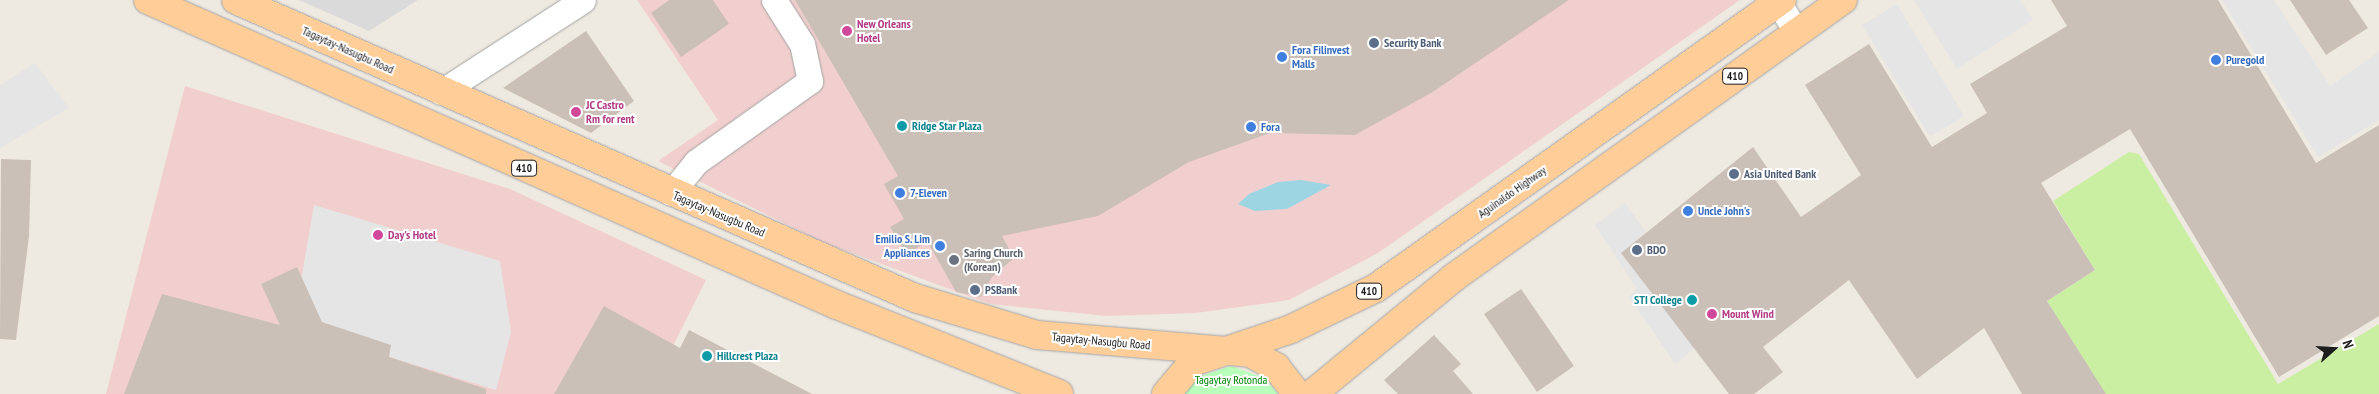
<!DOCTYPE html>
<html>
<head>
<meta charset="utf-8">
<style>
  body { margin:0 }
  #map { position:relative; width:2379px; height:394px; overflow:hidden; background:#efeae1; font-family:"PT Sans Narrow",sans-serif }
  div>[style] { position:absolute }
  .residential>* { inset:0; background:#dbdada }
  .commercial>* { inset:0; background:#f2cfcf }
  .grass>* { inset:0; background:#cbefa2 }
  .park>* { inset:0; background:#b9ffbb }
  .parking>* { inset:0; background:#e5e5e5 }
  .water>* { inset:0; background:#9dd5e2 }
  .building>* { inset:0; background:#cbc0b7 }
  .roads { filter:drop-shadow(0 0 1px #a4a4a4) drop-shadow(0 0 1px #a4a4a4) }
  .street>* { height:25px; margin:-12.5px; padding:0 12.5px; transform-origin:12.5px; border-radius:12.5px; background:#fff }
  .primary>* { height:28px; margin:-14px; padding:0 14px; transform-origin:14px; border-radius:14px; background:#ffcd97 }
  .dots>* { width:14px; height:14px; translate:-50% -50%; box-sizing:border-box; border:2px solid #fff; border-radius:50% }
  span { translate:-50% -50%; white-space:nowrap; text-align:center; line-height:1.15; -webkit-text-stroke:4px #fff; paint-order:stroke }
  .shield-label span { padding:1px 4px; background:#fff; border:1px solid; border-radius:4px; -webkit-text-stroke-width:0 }
  .shield-label { font-size:11px; color:#1d1d1d; font-weight:700 }
  .hotel-label { font-size:12px; color:#b23c85; font-weight:700 }
  .left { translate:0 -50%; text-align:left }
  .service-label { font-size:12px; color:#4e5e75; font-weight:700 }
  .street-label { font-size:12px; color:#1d1d1d }
  .shop-label { font-size:12px; color:#366cbe; font-weight:700 }
  .right { translate:-100% -50%; text-align:right }
  .culture-label { font-size:12px; color:#0d838f; font-weight:700 }
  .worship-label { font-size:12px; color:#5b616d; font-weight:700 }
  .park-label { font-size:12px; color:#008505 }
  .north { position:absolute; left:2309px; top:324px; width:50px; height:50px; -webkit-text-stroke:4px #fff; paint-order:stroke; rotate:71deg; font-size:14px; font-weight:700; line-height:20px; text-align:center; color:#1d1d1d }
  .north::after { content:''; display:block; margin:auto; width:18px; height:22px; background:#1d1d1d; clip-path:polygon(50% 0,100% 100%,50% 72%,0 100%) }
</style>
</head>
<body>
<div id="map">
  <div class="residential">
    <i style="clip-path:polygon(299px 0,418px 0,369px 31px)"></i>
  </div>
  <div class="commercial">
    <i style="clip-path:polygon(637px 0,1740px 0,1378px 253px,1289px 300px,1196px 313px,1106px 316px,990px 304px,822px 242px,658px 161px,718px 120px)"></i>
    <i style="clip-path:polygon(185px 86px,510px 189px,706px 280px,649px 394px,106px 394px)"></i>
  </div>
  <div class="grass">
    <i style="clip-path:polygon(2129px 152px,2139px 154px,2278px 384px,2379px 324px,2379px 394px,2105px 394px,2047px 301px,2095px 270px,2053px 201px)"></i>
  </div>
  <div class="park">
    <i style="clip-path:polygon(1231px 366px,1264px 378px,1278px 394px,1184px 394px,1198px 377px)"></i>
  </div>
  <div class="parking">
    <i style="clip-path:polygon(1914px 0,2021px 0,2033px 20px,1957px 69px)"></i>
    <i style="clip-path:polygon(2222px 0,2274px 0,2330px 86px,2379px 52px,2379px 120px,2318px 157px)"></i>
    <i style="clip-path:polygon(1897px 4px,1964px 116px,1930px 137px,1862px 25px)"></i>
    <i style="clip-path:polygon(35px 63px,69px 108px,0 148px,0 85px)"></i>
    <i style="clip-path:polygon(1625px 203px,1717px 330px,1675px 364px,1629px 297px,1637px 289px,1595px 225px)"></i>
    <i style="clip-path:polygon(314px 205px,500px 261px,511px 332px,496px 390px,293px 327px)"></i>
  </div>
  <div class="water">
    <i style="clip-path:polygon(1301px 180px,1331px 185px,1287px 209px,1255px 211px,1238px 204px,1249px 194px,1278px 182px)"></i>
  </div>
  <div class="building">
    <i style="clip-path:polygon(669px 0,713px 0,729px 24px,681px 57px,651px 13px)"></i>
    <i style="clip-path:polygon(795px 0,1569px 0,1431px 93px,1355px 135px,1270px 133px,1189px 162px,1098px 216px,1002px 236px,1014px 258px,992px 277px,981px 297px,956px 292px,927px 241px,907px 255px,890px 227px,904px 219px,884px 184px,898px 176px)"></i>
    <i style="clip-path:polygon(2051px 0,2218px 0,2316px 163px,2379px 125px,2379px 316px,2279px 377px,2130px 129px,2041px 183px,2095px 270px,2047px 301px,2106px 394px,2022px 394px,1984px 328px,1917px 379px,1849px 280px,1763px 347px,1783px 372px,1754px 394px,1729px 394px,1621px 253px,1753px 147px,1801px 217px,1861px 175px,1805px 85px,1869px 44px,1932px 147px,1987px 113px,1970px 84px,2067px 26px)"></i>
    <i style="clip-path:polygon(2290px 0,2349px 0,2368px 28px,2326px 55px)"></i>
    <i style="clip-path:polygon(586px 31px,634px 101px,591px 133px,503px 88px)"></i>
    <i style="clip-path:polygon(1px 159px,31px 160px,29px 236px,16px 340px,0 339px)"></i>
    <i style="clip-path:polygon(297px 267px,322px 322px,391px 345px,389px 357px,486px 389px,486px 394px,124px 394px,162px 294px,280px 325px,261px 284px)"></i>
    <i style="clip-path:polygon(1521px 289px,1574px 366px,1537px 392px,1484px 314px)"></i>
    <i style="clip-path:polygon(604px 306px,680px 348px,689px 330px,812px 394px,554px 394px)"></i>
    <i style="clip-path:polygon(1434px 335px,1461px 364px,1453px 371px,1473px 394px,1398px 394px,1384px 380px)"></i>
  </div>
  <div class="roads">
    <div class="street">
      <i style="left:1777px;top:0;width:37px;rotate:59deg"></i>
      <i style="left:441px;top:92px;width:169px;rotate:-32.9deg"></i>
      <i style="left:671px;top:193px;width:40px;rotate:-51deg"></i>
      <i style="left:696px;top:162px;width:140px;rotate:-35.4deg"></i>
      <i style="left:810px;top:81px;width:38px;rotate:-102deg"></i>
      <i style="left:802px;top:44px;width:52px;rotate:-122.5deg"></i>
    </div>
    <div class="primary">
      <i style="left:148px;top:0;width:753px;rotate:23.88deg"></i>
      <i style="left:837px;top:305px;width:239px;rotate:21.8deg"></i>
      <i style="left:236px;top:0;width:742px;rotate:23.7deg"></i>
      <i style="left:915px;top:298px;width:127px;rotate:16.9deg"></i>
      <i style="left:1037px;top:335px;width:214px;rotate:4.8deg"></i>
      <i style="left:1250px;top:353px;width:30px;rotate:28deg"></i>
      <i style="left:1276px;top:367px;width:34px;rotate:52deg"></i>
      <i style="left:1166px;top:394px;width:42px;rotate:-49.8deg"></i>
      <i style="left:1193px;top:362px;width:103px;rotate:-18.6deg"></i>
      <i style="left:1291px;top:329px;width:94px;rotate:-25.8deg"></i>
      <i style="left:1376px;top:288px;width:498px;rotate:-35.4deg"></i>
      <i style="left:1312px;top:394px;width:183px;rotate:-39.4deg"></i>
      <i style="left:1453px;top:278px;width:479px;rotate:-35.5deg"></i>
    </div>
  </div>
  <div class="dots">
    <i style="left:847px;top:31px;background:#d1479c"></i>
    <i style="left:1374px;top:43px;background:#5c6f8a"></i>
    <i style="left:1282px;top:57px;background:#3f7fe0"></i>
    <i style="left:2216px;top:60px;background:#3f7fe0"></i>
    <i style="left:576px;top:112px;background:#d1479c"></i>
    <i style="left:902px;top:126px;background:#0f9aa8"></i>
    <i style="left:1251px;top:127px;background:#3f7fe0"></i>
    <i style="left:1734px;top:174px;background:#5c6f8a"></i>
    <i style="left:900px;top:193px;background:#3f7fe0"></i>
    <i style="left:1688px;top:211px;background:#3f7fe0"></i>
    <i style="left:378px;top:235px;background:#d1479c"></i>
    <i style="left:940px;top:246px;background:#3f7fe0"></i>
    <i style="left:1637px;top:250px;background:#5c6f8a"></i>
    <i style="left:954px;top:260px;background:#6b7280"></i>
    <i style="left:975px;top:290px;background:#5c6f8a"></i>
    <i style="left:1692px;top:300px;background:#0f9aa8"></i>
    <i style="left:1712px;top:314px;background:#d1479c"></i>
    <i style="left:707px;top:356px;background:#0f9aa8"></i>
  </div>
  <div class="shield-label">
    <span style="left:1735px;top:76px">410</span>
    <span style="left:524px;top:168px">410</span>
    <span style="left:1369px;top:291px">410</span>
  </div>
  <div class="hotel-label">
    <span class="left" style="left:857px;top:31px">New Orleans<br>Hotel</span>
    <span class="left" style="left:586px;top:112px">JC Castro<br>Rm for rent</span>
    <span class="left" style="left:388px;top:235px">Day's Hotel</span>
    <span class="left" style="left:1722px;top:314px">Mount Wind</span>
  </div>
  <div class="service-label">
    <span class="left" style="left:1384px;top:43px">Security Bank</span>
    <span class="left" style="left:1744px;top:174px">Asia United Bank</span>
    <span class="left" style="left:1647px;top:250px">BDO</span>
    <span class="left" style="left:985px;top:290px">PSBank</span>
  </div>
  <div class="street-label">
    <span style="left:348px;top:50px;rotate:24deg">Tagaytay-Nasugbu Road</span>
    <span style="left:1512px;top:192px;rotate:-35deg">Aguinaldo Highway</span>
    <span style="left:719px;top:214px;rotate:23deg">Tagaytay-Nasugbu Road</span>
    <span style="left:1101px;top:341px;rotate:5deg">Tagaytay-Nasugbu Road</span>
  </div>
  <div class="shop-label">
    <span class="left" style="left:1292px;top:57px">Fora Filinvest<br>Malls</span>
    <span class="left" style="left:2226px;top:60px">Puregold</span>
    <span class="left" style="left:1261px;top:127px">Fora</span>
    <span class="left" style="left:910px;top:193px">7-Eleven</span>
    <span class="left" style="left:1698px;top:211px">Uncle John's</span>
    <span class="right" style="left:930px;top:246px">Emilio S. Lim<br>Appliances</span>
  </div>
  <div class="culture-label">
    <span class="left" style="left:912px;top:126px">Ridge Star Plaza</span>
    <span class="right" style="left:1682px;top:300px">STI College</span>
    <span class="left" style="left:717px;top:356px">Hillcrest Plaza</span>
  </div>
  <div class="worship-label">
    <span class="left" style="left:964px;top:260px">Saring Church<br>(Korean)</span>
  </div>
  <div class="park-label">
    <span style="left:1231px;top:380px">Tagaytay Rotonda</span>
  </div>
  <div class="north">N</div>
</div>
</body>
</html>
